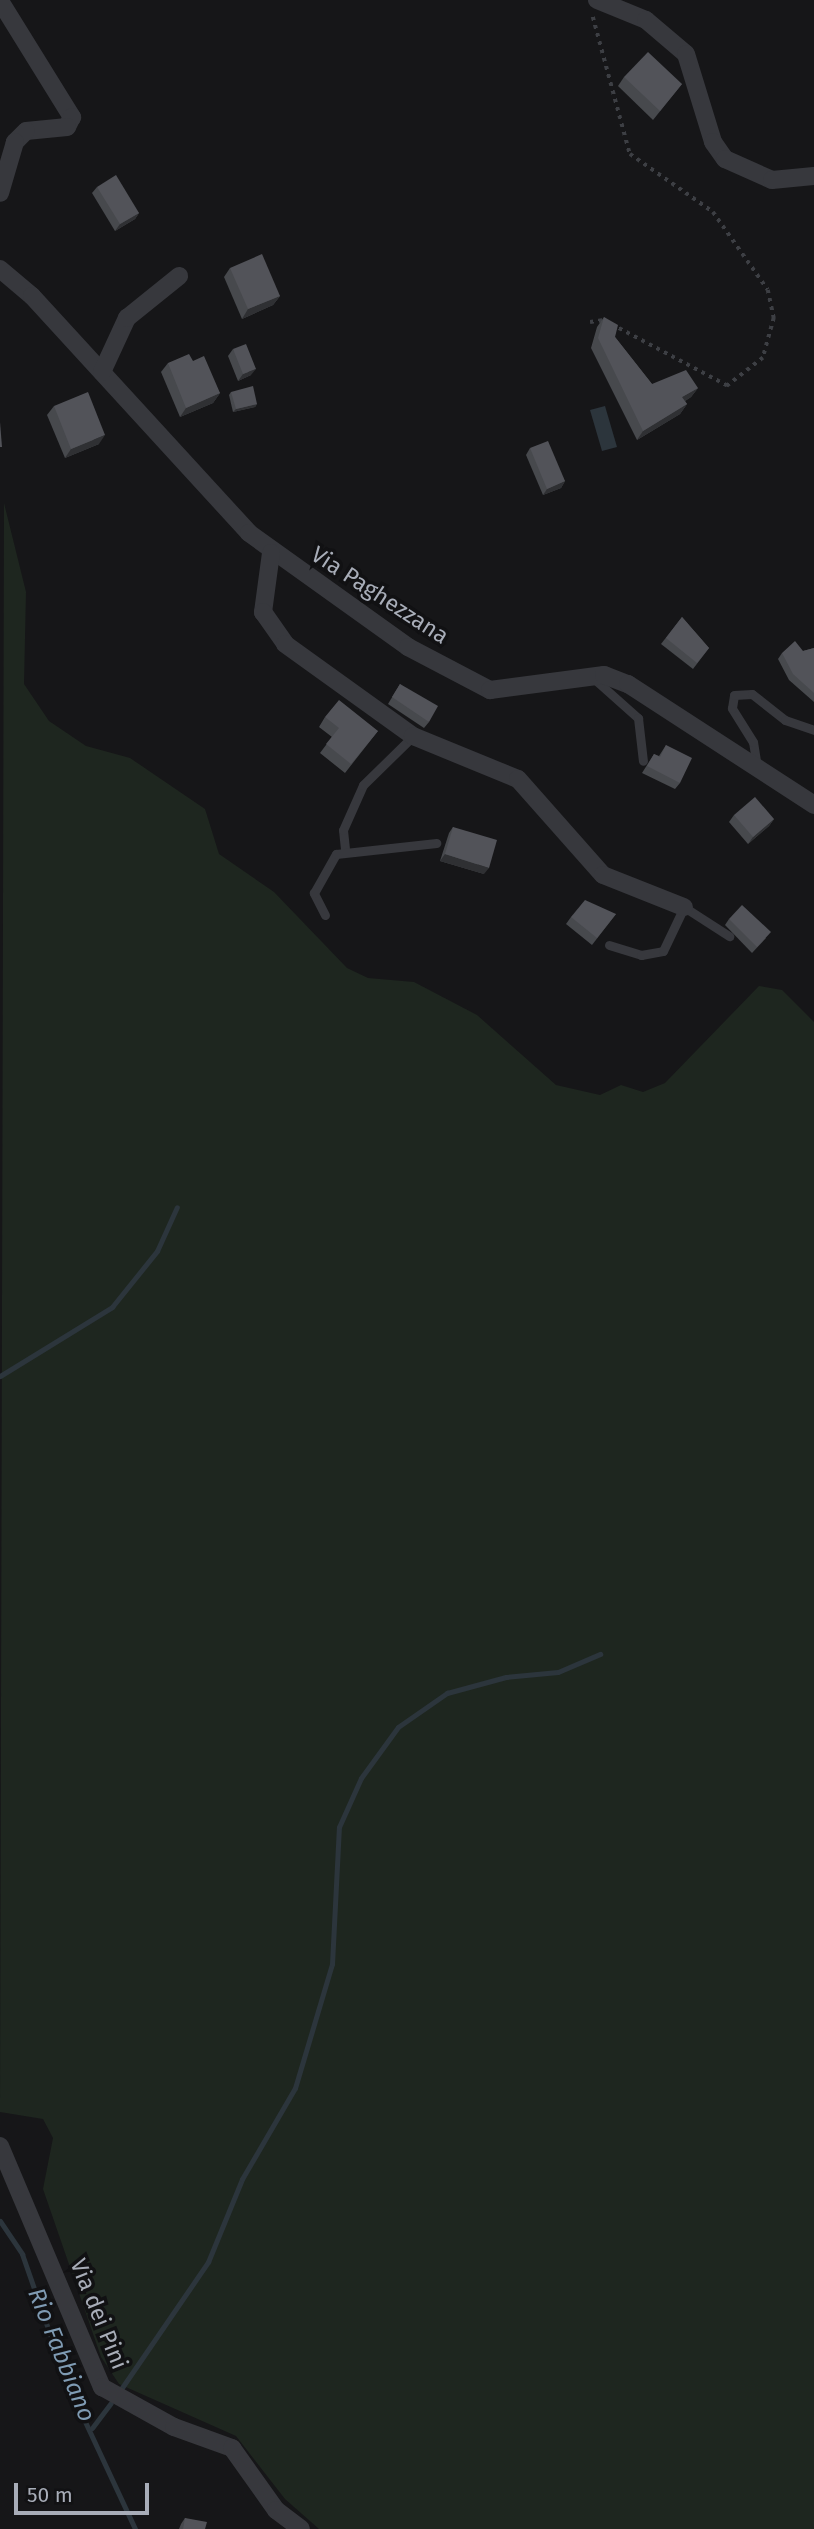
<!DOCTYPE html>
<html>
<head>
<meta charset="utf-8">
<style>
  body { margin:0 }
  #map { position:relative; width:814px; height:2529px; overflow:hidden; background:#161618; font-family:"Fira Sans",sans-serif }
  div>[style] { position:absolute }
  .green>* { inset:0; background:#1e261f }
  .water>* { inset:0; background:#2c353c }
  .stream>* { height:5px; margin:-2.5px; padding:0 2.5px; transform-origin:2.5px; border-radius:2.5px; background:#2c353c }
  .path>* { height:3.5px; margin-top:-1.75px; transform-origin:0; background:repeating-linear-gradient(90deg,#3d3f44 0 3.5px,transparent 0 8.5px) }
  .service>* { height:9px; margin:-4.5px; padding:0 4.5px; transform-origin:4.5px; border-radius:4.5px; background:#37383d }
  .minor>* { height:18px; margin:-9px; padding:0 9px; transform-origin:9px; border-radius:9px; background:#37383d }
  .wall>* { inset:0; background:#47494d }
  .shaded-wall>* { inset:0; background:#2f3033 }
  .building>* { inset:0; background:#525359 }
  span { translate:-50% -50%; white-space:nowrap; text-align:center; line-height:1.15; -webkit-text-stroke:7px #111113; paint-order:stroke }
  .street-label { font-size:23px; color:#a8adb8 }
  .water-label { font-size:24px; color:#7f9bb3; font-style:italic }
  .scale { position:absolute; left:14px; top:2483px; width:135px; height:32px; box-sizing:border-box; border:4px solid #a8adb8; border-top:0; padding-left:9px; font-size:21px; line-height:24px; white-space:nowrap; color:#a8adb8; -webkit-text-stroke:5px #111113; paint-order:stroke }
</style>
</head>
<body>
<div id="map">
  <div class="green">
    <i style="clip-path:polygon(4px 503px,26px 592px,24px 684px,49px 721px,86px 746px,130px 758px,205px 809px,219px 854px,274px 892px,347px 968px,368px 978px,414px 982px,477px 1015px,556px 1085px,600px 1095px,621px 1085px,643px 1092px,665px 1083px,759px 986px,782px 990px,814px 1022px,814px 2529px,319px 2529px,285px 2499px,236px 2436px,119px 2384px,101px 2357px,43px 2189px,53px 2138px,43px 2119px,0 2112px)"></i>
  </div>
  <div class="water">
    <i style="clip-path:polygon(605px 406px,617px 447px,602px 451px,590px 410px)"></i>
  </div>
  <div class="stream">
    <i style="left:0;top:1376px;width:132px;rotate:-31.6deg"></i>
    <i style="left:112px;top:1307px;width:72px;rotate:-51.2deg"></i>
    <i style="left:157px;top:1251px;width:48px;rotate:-65.6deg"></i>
    <i style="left:0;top:2221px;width:40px;rotate:56deg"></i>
    <i style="left:22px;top:2254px;width:137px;rotate:70.8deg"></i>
    <i style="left:67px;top:2383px;width:161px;rotate:65deg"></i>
    <i style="left:119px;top:2392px;width:158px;rotate:-55.6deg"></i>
    <i style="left:208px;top:2262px;width:90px;rotate:-67.7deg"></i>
    <i style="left:242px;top:2179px;width:105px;rotate:-59.8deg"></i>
    <i style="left:295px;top:2088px;width:129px;rotate:-73.4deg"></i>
    <i style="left:332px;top:1964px;width:137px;rotate:-87.1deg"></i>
    <i style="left:339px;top:1827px;width:54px;rotate:-65.8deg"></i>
    <i style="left:361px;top:1778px;width:63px;rotate:-54deg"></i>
    <i style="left:398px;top:1727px;width:60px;rotate:-34.8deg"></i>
    <i style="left:447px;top:1693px;width:61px;rotate:-15.2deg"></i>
    <i style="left:506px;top:1677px;width:52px;rotate:-5.5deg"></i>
    <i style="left:558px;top:1672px;width:46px;rotate:-23.2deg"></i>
    <i style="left:92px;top:2428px;width:31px;rotate:-53deg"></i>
  </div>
  <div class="path">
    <i style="left:593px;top:17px;width:142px;rotate:74.9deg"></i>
    <i style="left:630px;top:154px;width:101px;rotate:34.9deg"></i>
    <i style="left:713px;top:212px;width:95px;rotate:54.8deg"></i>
    <i style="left:768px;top:290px;width:29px;rotate:78deg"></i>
    <i style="left:774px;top:318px;width:41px;rotate:105.4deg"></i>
    <i style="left:763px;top:358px;width:46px;rotate:142.1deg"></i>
    <i style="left:727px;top:386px;width:128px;rotate:-152deg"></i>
    <i style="left:590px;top:322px;width:14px;rotate:-8deg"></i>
  </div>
  <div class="service">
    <i style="left:592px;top:677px;width:62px;rotate:41.7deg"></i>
    <i style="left:638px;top:718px;width:43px;rotate:83.4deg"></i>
    <i style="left:757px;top:767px;width:25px;rotate:-99deg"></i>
    <i style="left:753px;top:742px;width:40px;rotate:-122deg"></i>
    <i style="left:732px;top:708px;width:13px;rotate:-81deg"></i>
    <i style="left:734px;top:695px;width:18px;rotate:-3deg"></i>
    <i style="left:752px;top:694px;width:42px;rotate:38.2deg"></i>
    <i style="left:785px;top:720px;width:31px;rotate:19deg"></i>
    <i style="left:345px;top:849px;width:19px;rotate:-96deg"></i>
    <i style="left:343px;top:830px;width:49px;rotate:-66deg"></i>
    <i style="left:363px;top:785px;width:70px;rotate:-44.4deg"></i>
    <i style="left:325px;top:915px;width:25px;rotate:-117deg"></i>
    <i style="left:314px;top:893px;width:45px;rotate:-60.6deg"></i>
    <i style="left:336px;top:854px;width:101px;rotate:-6.3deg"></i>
    <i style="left:609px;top:945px;width:34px;rotate:17deg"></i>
    <i style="left:641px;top:955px;width:22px;rotate:-10deg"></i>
    <i style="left:663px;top:951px;width:49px;rotate:-64.5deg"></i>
    <i style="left:684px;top:907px;width:54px;rotate:32.8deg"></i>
  </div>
  <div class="minor">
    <i style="left:597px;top:0;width:53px;rotate:22.2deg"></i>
    <i style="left:646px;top:20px;width:52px;rotate:40.4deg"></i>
    <i style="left:686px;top:54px;width:92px;rotate:72.9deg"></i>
    <i style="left:713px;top:142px;width:21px;rotate:55deg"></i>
    <i style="left:725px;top:159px;width:51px;rotate:24.1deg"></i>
    <i style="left:772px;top:180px;width:42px;rotate:-5.4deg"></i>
    <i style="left:0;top:1px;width:137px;rotate:58.2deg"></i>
    <i style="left:72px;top:117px;width:11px;rotate:117deg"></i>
    <i style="left:67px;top:127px;width:41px;rotate:174.4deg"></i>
    <i style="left:26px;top:131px;width:16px;rotate:135deg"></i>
    <i style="left:15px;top:142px;width:53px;rotate:106.4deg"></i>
    <i style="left:0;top:269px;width:42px;rotate:40.2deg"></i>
    <i style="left:32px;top:296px;width:321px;rotate:47.5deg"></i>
    <i style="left:249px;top:533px;width:196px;rotate:35.6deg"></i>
    <i style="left:408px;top:647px;width:93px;rotate:27.7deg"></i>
    <i style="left:490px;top:690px;width:115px;rotate:-7.5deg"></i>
    <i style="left:604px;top:675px;width:26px;rotate:21deg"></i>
    <i style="left:628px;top:684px;width:222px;rotate:33deg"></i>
    <i style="left:102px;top:372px;width:60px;rotate:-65.2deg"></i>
    <i style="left:127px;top:318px;width:67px;rotate:-38.9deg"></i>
    <i style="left:271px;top:553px;width:60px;rotate:97.7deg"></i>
    <i style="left:263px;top:612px;width:39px;rotate:55deg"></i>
    <i style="left:285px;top:644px;width:158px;rotate:35.7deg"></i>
    <i style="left:413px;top:736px;width:113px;rotate:22.3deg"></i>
    <i style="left:518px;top:779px;width:128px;rotate:48.5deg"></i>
    <i style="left:603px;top:875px;width:87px;rotate:21.6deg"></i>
    <i style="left:0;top:2146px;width:262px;rotate:67.1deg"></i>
    <i style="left:102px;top:2387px;width:82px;rotate:29.1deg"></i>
    <i style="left:174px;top:2427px;width:62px;rotate:19.9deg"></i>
    <i style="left:232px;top:2448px;width:76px;rotate:54.6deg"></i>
    <i style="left:276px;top:2510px;width:31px;rotate:37deg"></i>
  </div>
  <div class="wall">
    <i style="clip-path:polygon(624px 77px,682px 84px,653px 120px,618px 86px)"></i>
    <i style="clip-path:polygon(97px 187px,139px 213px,135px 219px,115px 231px,92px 193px)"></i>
    <i style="clip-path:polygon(230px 268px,280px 296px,273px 305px,242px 319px,224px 277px)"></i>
    <i style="clip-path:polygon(604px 317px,615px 337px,652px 384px,698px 388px,691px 397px,685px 401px,687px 404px,680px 414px,637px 440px,591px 348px,597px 327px)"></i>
    <i style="clip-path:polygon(233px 349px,251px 375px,238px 381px,228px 356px)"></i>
    <i style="clip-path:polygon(193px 361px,220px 393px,213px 403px,180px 417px,161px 372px,168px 363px)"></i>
    <i style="clip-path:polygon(231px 392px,257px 404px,255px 407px,233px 412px,229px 395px)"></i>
    <i style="clip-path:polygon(54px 406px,99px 444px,65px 458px,47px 415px)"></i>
    <i style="clip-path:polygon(530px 448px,565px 481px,561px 488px,543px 495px,526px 455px)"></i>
    <i style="clip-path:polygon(682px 617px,709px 648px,693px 669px,661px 644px)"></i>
    <i style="clip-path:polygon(814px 648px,814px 702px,789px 680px,778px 659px,782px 653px,803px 651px)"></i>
    <i style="clip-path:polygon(400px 684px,429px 722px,424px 728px,388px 704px)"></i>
    <i style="clip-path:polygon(325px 717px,378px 731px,345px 773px,320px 753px,332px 737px,319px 727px)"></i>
    <i style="clip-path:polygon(666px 745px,680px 783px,675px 789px,642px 773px,654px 754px,659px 756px)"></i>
    <i style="clip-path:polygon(734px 815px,774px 819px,769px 826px,748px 844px,729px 822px)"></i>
    <i style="clip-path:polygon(453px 827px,484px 874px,440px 861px,449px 833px)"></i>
    <i style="clip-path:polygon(616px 914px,592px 945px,566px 924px,571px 917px)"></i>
    <i style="clip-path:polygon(729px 919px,766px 938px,752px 953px,725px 925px)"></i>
    <i style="clip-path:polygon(185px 2518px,205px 2529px,179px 2529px,181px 2524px)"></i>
  </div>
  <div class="shaded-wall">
    <i style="clip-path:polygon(139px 213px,135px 219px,115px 231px,120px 224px)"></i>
    <i style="clip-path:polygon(280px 296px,273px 305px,242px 319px,248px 309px)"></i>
    <i style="clip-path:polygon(256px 369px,251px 375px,238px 381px,243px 374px)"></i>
    <i style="clip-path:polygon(698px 388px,691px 397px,676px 407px,682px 397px)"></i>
    <i style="clip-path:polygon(220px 393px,213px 403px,180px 417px,186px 408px)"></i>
    <i style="clip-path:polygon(257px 404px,255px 407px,233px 412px,236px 409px)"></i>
    <i style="clip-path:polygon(687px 404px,680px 414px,637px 440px,643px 431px)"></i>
    <i style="clip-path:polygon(105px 435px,99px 444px,65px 458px,71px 449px)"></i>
    <i style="clip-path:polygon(565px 481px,561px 488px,543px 495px,547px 489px)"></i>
    <i style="clip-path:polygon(774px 819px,769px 826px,748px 844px,753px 837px)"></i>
    <i style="clip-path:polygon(445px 854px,489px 868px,484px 874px,440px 861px)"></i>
  </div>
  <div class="building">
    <i style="clip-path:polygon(648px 52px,682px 84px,660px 111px,624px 77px)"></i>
    <i style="clip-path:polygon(116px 175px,139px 213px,120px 224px,97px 187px)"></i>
    <i style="clip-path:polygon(262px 254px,280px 296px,248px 309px,230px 268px)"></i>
    <i style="clip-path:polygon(604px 317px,618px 325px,615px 337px,652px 384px,686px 370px,698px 388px,682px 397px,687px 404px,643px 431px,598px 338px)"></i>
    <i style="clip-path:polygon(246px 344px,256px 369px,243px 374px,233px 349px)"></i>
    <i style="clip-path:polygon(189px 354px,193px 361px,204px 356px,220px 393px,186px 408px,168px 363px)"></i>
    <i style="clip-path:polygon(253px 386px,257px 404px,236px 409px,231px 392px)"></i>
    <i style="clip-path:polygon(88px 392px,105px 435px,71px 449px,54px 406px)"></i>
    <i style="clip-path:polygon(0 422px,2px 447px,0 447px)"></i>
    <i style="clip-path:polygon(548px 441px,565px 481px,547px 489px,530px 448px)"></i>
    <i style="clip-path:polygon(682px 617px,709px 648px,697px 663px,666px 638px)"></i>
    <i style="clip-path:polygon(795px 641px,803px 651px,814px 648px,814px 693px,793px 674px,782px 653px)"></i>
    <i style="clip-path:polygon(400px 684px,438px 706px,429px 722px,392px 697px)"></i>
    <i style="clip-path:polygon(339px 700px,378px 731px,351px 764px,326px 744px,339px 728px,325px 717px)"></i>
    <i style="clip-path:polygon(666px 745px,692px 758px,680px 783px,647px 766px,654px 754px,660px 757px)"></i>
    <i style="clip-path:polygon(755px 797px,774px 819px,753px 837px,734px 815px)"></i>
    <i style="clip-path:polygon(453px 827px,497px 840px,489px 868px,445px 854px)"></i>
    <i style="clip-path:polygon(585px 900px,616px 914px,597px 938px,571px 917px)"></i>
    <i style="clip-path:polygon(742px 905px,771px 932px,757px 947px,729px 919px)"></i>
    <i style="clip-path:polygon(185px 2518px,207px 2522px,205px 2529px,183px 2529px)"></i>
  </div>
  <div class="street-label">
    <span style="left:380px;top:595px;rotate:33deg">Via Paghezzana</span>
    <span style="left:99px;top:2314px;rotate:68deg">Via dei Pini</span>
  </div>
  <div class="water-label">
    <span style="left:61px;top:2355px;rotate:68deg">Rio Fabbiano</span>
  </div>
  <div class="scale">50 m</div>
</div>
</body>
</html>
